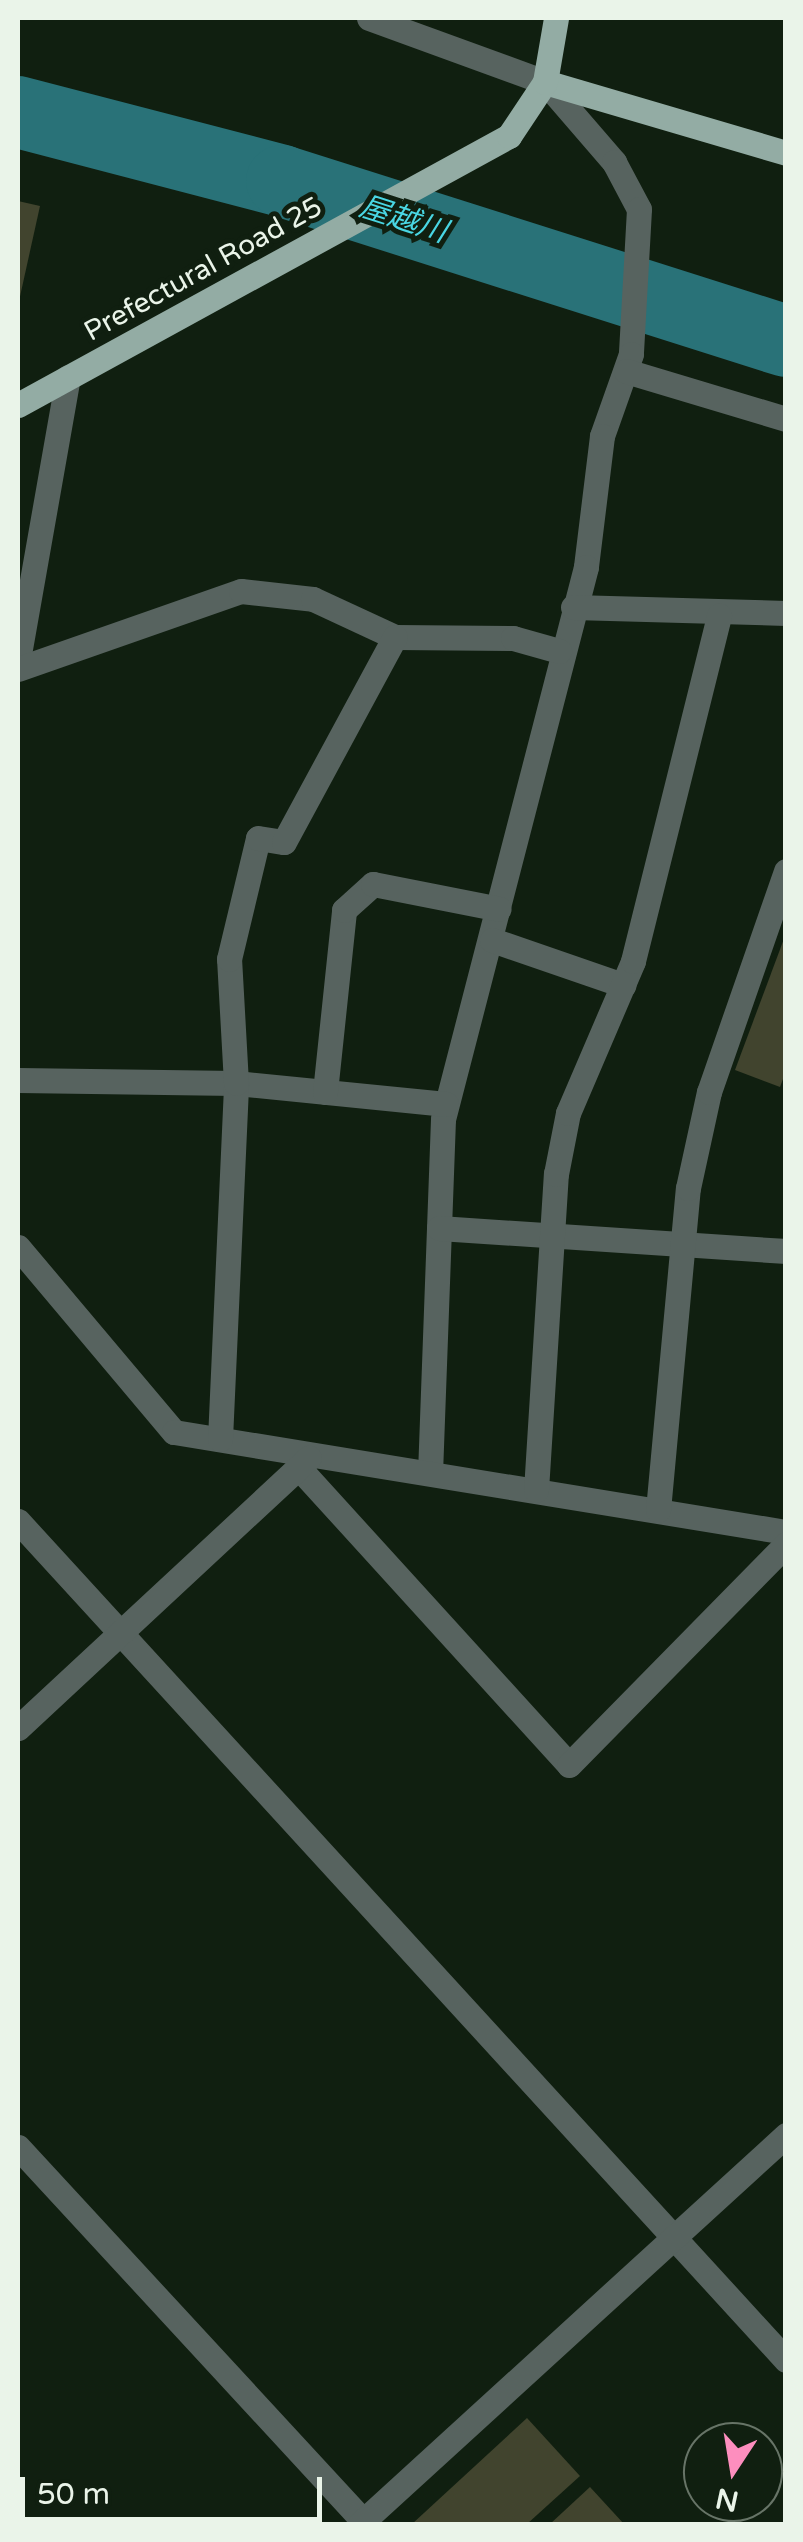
<!DOCTYPE html>
<html>
<head>
<meta charset="utf-8">
<style>
  body { margin:0 }
  #map { position:relative; width:803px; height:2542px; overflow:hidden; background:#101f10; font-family:"Varela Round","Noto Sans JP",sans-serif }
  div>[style] { position:absolute }
  .river>* { height:72px; margin:-36px; padding:0 36px; transform-origin:36px; border-radius:36px; background:#297278 }
  .building>* { inset:0; background:#41442e }
  .minor>* { height:25px; margin:-12.5px; padding:0 12.5px; transform-origin:12.5px; border-radius:12.5px; background:#57635f }
  .major>* { height:25px; margin:-12.5px; padding:0 12.5px; transform-origin:12.5px; border-radius:12.5px; background:#93aca4 }
  span { translate:-50% -50%; white-space:nowrap; text-align:center; line-height:1.15; -webkit-text-stroke:10px #101f10; paint-order:stroke }
  .street-label { font-size:28px; color:#eaf4e9 }
  .water-label { font-size:30px; color:#49d6e3; font-style:italic }
  .frame { position:absolute; inset:0; border:20px solid #eaf4e9; pointer-events:none }
  .north { position:absolute; left:683px; top:2422px; width:100px; height:100px; box-sizing:border-box; background:#101f10; border:2px solid #677467; border-radius:50%; rotate:192deg; font-size:28px; font-weight:700; line-height:40px; text-align:center; color:#eaf4e9 }
  .north::after { content:''; display:block; margin:auto; width:35px; height:45px; background:#fd8ebe; clip-path:polygon(50% 0,100% 100%,50% 72%,0 100%) }
  .scale { position:absolute; left:20px; top:2477px; width:302px; height:45px; box-sizing:border-box; border:5px solid #eaf4e9; border-top:0; padding-left:12px; font-size:30px; line-height:35px; white-space:nowrap; color:#eaf4e9; -webkit-text-stroke:8px #101f10; paint-order:stroke }
</style>
</head>
<body>
<div id="map">
  <div class="river">
    <i style="left:18px;top:112px;width:273px;rotate:14.6deg"></i>
    <i style="left:282px;top:181px;width:529px;rotate:17.61deg"></i>
  </div>
  <div class="building">
    <i style="clip-path:polygon(18px 201px,40px 206px,19px 301px,18px 301px)"></i>
    <i style="clip-path:polygon(785px 936px,786px 1071px,780px 1087px,735px 1070px)"></i>
    <i style="clip-path:polygon(527px 2418px,580px 2476px,527px 2524px,412px 2524px)"></i>
    <i style="clip-path:polygon(590px 2487px,624px 2524px,550px 2524px)"></i>
  </div>
  <div class="minor">
    <i style="left:369px;top:18px;width:187px;rotate:20deg"></i>
    <i style="left:545px;top:82px;width:106px;rotate:49.2deg"></i>
    <i style="left:614px;top:162px;width:53px;rotate:62deg"></i>
    <i style="left:639px;top:209px;width:145px;rotate:93.2deg"></i>
    <i style="left:631px;top:354px;width:87px;rotate:109.5deg"></i>
    <i style="left:602px;top:436px;width:132px;rotate:97deg"></i>
    <i style="left:586px;top:567px;width:570px;rotate:104.52deg"></i>
    <i style="left:443px;top:1119px;width:354px;rotate:92.1deg"></i>
    <i style="left:626px;top:371px;width:167px;rotate:16.7deg"></i>
    <i style="left:573px;top:607px;width:213px;rotate:1.6deg"></i>
    <i style="left:18px;top:660px;width:287px;rotate:-80deg"></i>
    <i style="left:18px;top:669px;width:236px;rotate:-19.3deg"></i>
    <i style="left:241px;top:591px;width:72px;rotate:6.3deg"></i>
    <i style="left:313px;top:599px;width:90px;rotate:24.9deg"></i>
    <i style="left:395px;top:637px;width:118px;rotate:0.5deg"></i>
    <i style="left:513px;top:638px;width:48px;rotate:15.8deg"></i>
    <i style="left:492px;top:940px;width:139px;rotate:19deg"></i>
    <i style="left:18px;top:1080px;width:218px;rotate:0.8deg"></i>
    <i style="left:236px;top:1083px;width:211px;rotate:5.7deg"></i>
    <i style="left:325px;top:1092px;width:183px;rotate:-84deg"></i>
    <i style="left:344px;top:910px;width:39px;rotate:-42deg"></i>
    <i style="left:373px;top:884px;width:128px;rotate:11.2deg"></i>
    <i style="left:439px;top:1228px;width:348px;rotate:3.8deg"></i>
    <i style="left:18px;top:1247px;width:242px;rotate:49.9deg"></i>
    <i style="left:174px;top:1432px;width:620px;rotate:9.28deg"></i>
    <i style="left:220px;top:1439px;width:356px;rotate:-87.4deg"></i>
    <i style="left:236px;top:1083px;width:124px;rotate:-93.2deg"></i>
    <i style="left:229px;top:959px;width:124px;rotate:-76.5deg"></i>
    <i style="left:258px;top:838px;width:26px;rotate:9deg"></i>
    <i style="left:284px;top:842px;width:233px;rotate:-61.6deg"></i>
    <i style="left:299px;top:1468px;width:401px;rotate:47.7deg"></i>
    <i style="left:569px;top:1765px;width:310px;rotate:-45.5deg"></i>
    <i style="left:536px;top:1490px;width:317px;rotate:-86.4deg"></i>
    <i style="left:556px;top:1174px;width:62px;rotate:-78.9deg"></i>
    <i style="left:568px;top:1113px;width:165px;rotate:-66.8deg"></i>
    <i style="left:633px;top:961px;width:356px;rotate:-76deg"></i>
    <i style="left:658px;top:1510px;width:323px;rotate:-84.7deg"></i>
    <i style="left:688px;top:1188px;width:98px;rotate:-77.7deg"></i>
    <i style="left:709px;top:1092px;width:234px;rotate:-70.8deg"></i>
    <i style="left:18px;top:1521px;width:1137px;rotate:47.53deg"></i>
    <i style="left:18px;top:1728px;width:397px;rotate:-42.9deg"></i>
    <i style="left:18px;top:2147px;width:513px;rotate:47.29deg"></i>
    <i style="left:360px;top:2524px;width:577px;rotate:-42.4deg"></i>
  </div>
  <div class="major">
    <i style="left:545px;top:82px;width:251px;rotate:16.4deg"></i>
    <i style="left:18px;top:405px;width:560px;rotate:-28.72deg"></i>
    <i style="left:509px;top:136px;width:65px;rotate:-56.3deg"></i>
    <i style="left:545px;top:82px;width:65px;rotate:-80.2deg"></i>
  </div>
  <div class="street-label">
    <span style="left:203px;top:269px;rotate:-29deg">Prefectural Road 25</span>
  </div>
  <div class="water-label">
    <span style="left:403px;top:220px;rotate:18deg">屋越川</span>
  </div>
  <div class="frame"></div>
  <div class="north">N</div>
  <div class="scale">50 m</div>
</div>
</body>
</html>
